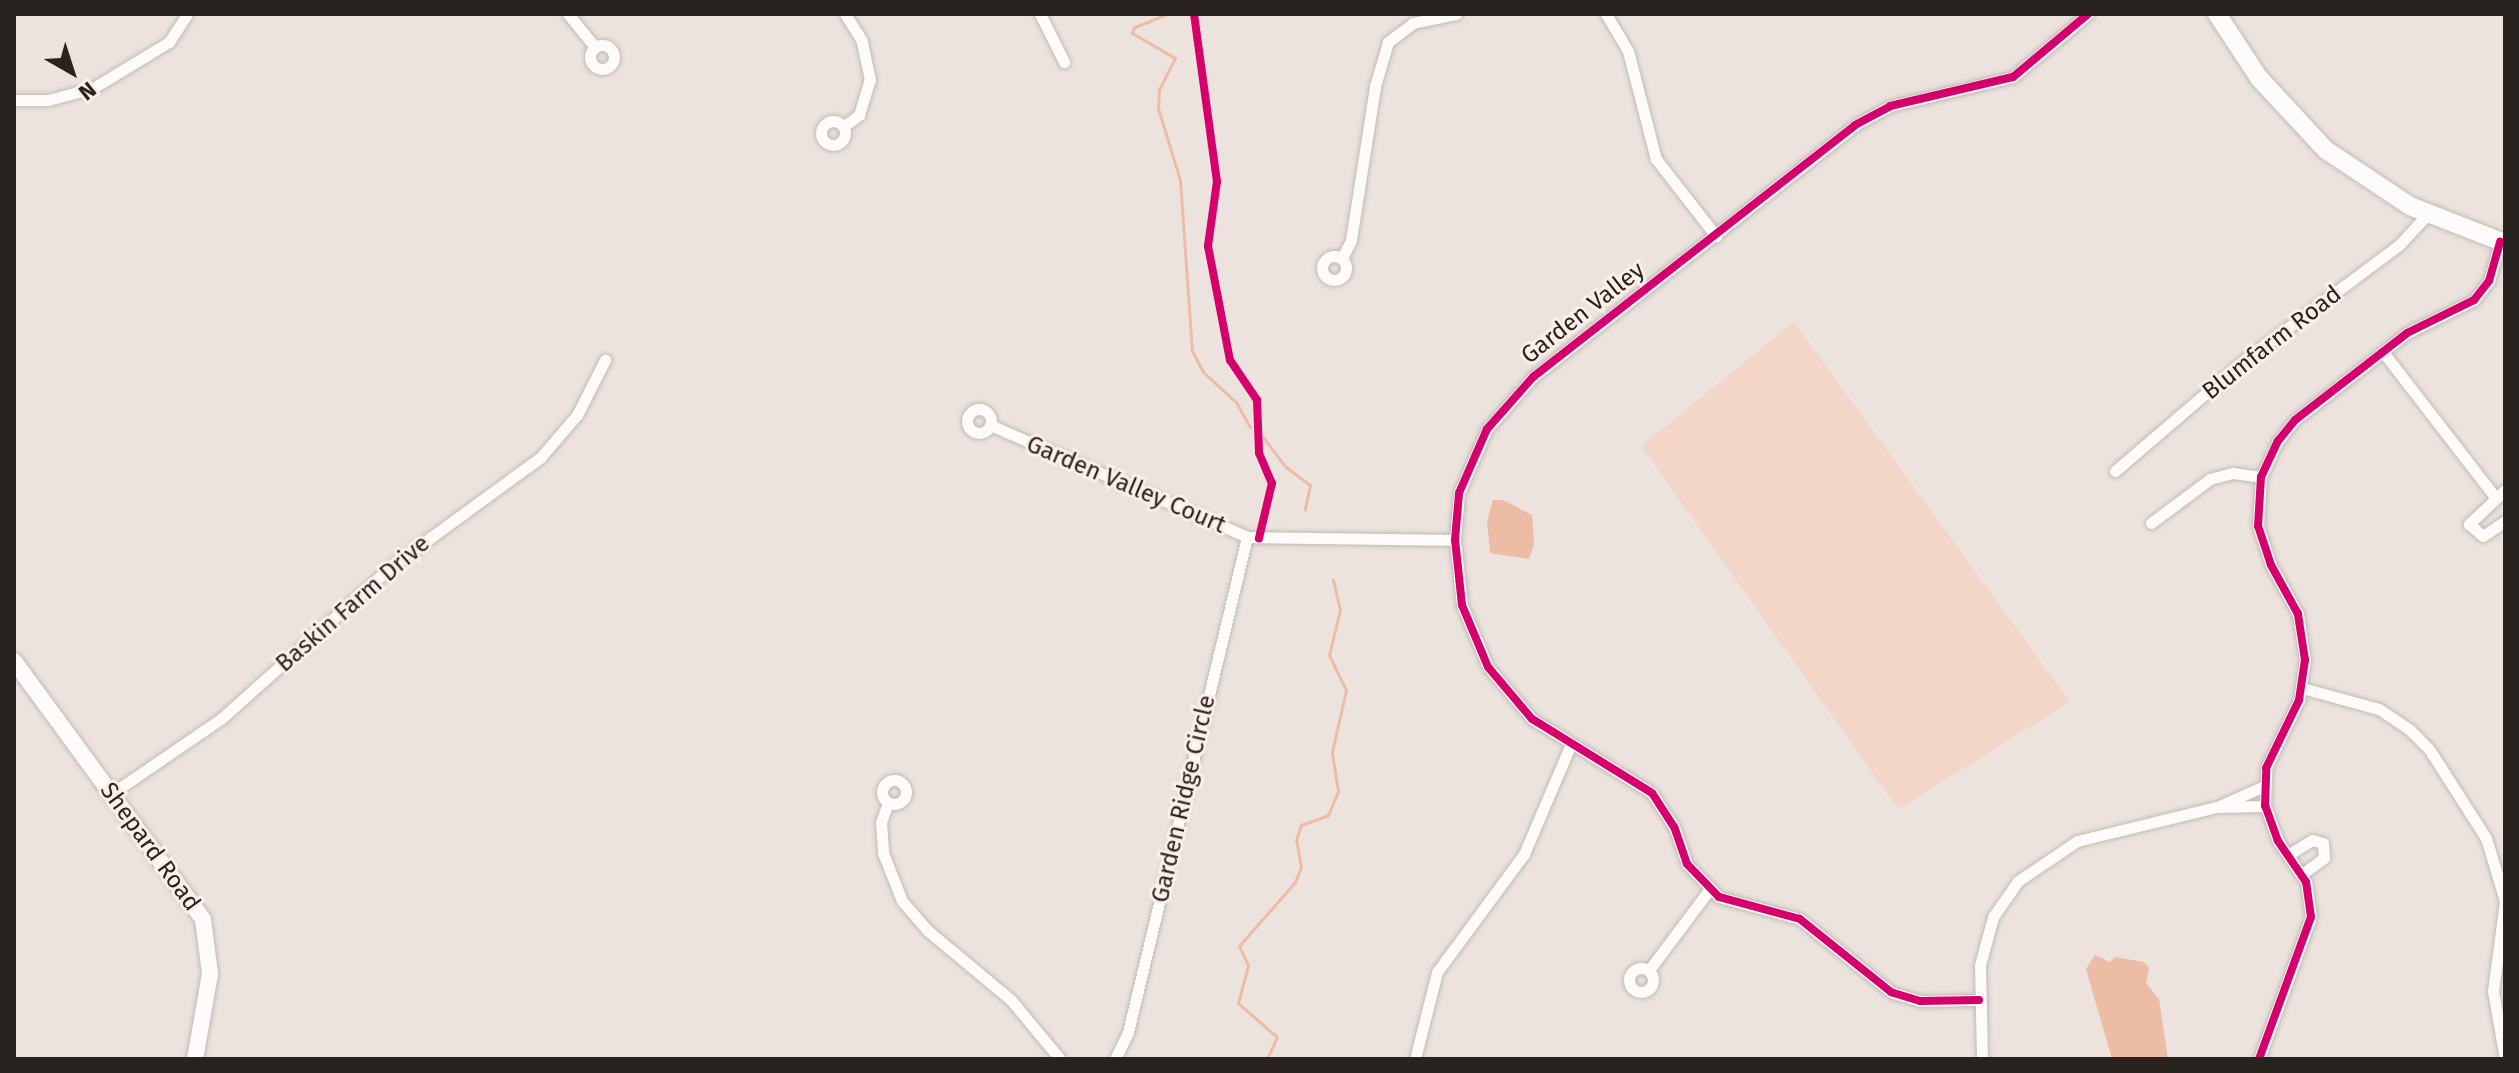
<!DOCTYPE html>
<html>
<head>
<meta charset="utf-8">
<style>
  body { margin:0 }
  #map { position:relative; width:2519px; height:1073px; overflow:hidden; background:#ece3de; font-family:"Fira Sans",sans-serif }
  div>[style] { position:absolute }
  .green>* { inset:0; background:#f3d6c8 }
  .water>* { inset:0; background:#ecbca5 }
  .stream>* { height:3px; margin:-1.5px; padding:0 1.5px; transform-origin:1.5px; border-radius:1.5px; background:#ecbca5 }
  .roads { filter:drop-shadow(0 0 2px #c1bab6) drop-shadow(0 0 2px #c1bab6) }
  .street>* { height:11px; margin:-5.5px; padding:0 5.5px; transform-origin:5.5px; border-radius:5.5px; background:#fcfbfa }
  .street>.ring { margin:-5.5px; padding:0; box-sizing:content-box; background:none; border:11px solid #fcfbfa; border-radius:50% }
  .secondary>* { height:16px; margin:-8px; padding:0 8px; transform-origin:8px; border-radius:8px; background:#fcfbfa }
  .primary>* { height:18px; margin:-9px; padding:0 9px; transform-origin:9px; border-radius:9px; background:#fcfbfa }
  .cycleway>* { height:8px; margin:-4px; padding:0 4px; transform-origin:4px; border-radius:4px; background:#d6006c }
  span { translate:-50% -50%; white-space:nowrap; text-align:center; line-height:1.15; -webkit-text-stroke:6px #fdefe8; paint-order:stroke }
  .street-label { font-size:24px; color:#292320 }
  .frame { position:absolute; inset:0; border:16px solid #292320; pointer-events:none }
  .north { position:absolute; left:32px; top:32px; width:80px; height:80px; -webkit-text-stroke:6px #fdefe8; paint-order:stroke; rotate:141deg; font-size:22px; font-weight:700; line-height:32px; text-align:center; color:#292320 }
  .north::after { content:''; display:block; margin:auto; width:28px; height:36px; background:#292320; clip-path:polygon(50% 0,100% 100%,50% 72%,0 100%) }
</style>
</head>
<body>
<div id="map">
  <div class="green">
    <i style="clip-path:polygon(1794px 322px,2070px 702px,1898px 809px,1641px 446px)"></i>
  </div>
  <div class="water">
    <i style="clip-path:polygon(1493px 500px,1503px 500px,1532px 515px,1534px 544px,1529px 559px,1490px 553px,1487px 521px)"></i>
    <i style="clip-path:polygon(2095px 955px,2110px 962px,2115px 957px,2144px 962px,2149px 968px,2146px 983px,2159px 999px,2168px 1059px,2112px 1059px,2086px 969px)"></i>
  </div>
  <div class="stream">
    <i style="left:1167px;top:14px;width:35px;rotate:158deg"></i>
    <i style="left:1134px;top:27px;width:6px;rotate:108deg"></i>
    <i style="left:1132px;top:33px;width:50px;rotate:30.2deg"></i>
    <i style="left:1175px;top:58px;width:35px;rotate:117deg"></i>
    <i style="left:1159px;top:89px;width:19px;rotate:93deg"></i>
    <i style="left:1158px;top:108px;width:75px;rotate:73deg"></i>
    <i style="left:1180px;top:180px;width:171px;rotate:86deg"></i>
    <i style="left:1192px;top:351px;width:24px;rotate:62deg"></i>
    <i style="left:1203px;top:372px;width:45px;rotate:42.3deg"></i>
    <i style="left:1236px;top:402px;width:29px;rotate:61deg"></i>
    <i style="left:1263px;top:437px;width:38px;rotate:53deg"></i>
    <i style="left:1286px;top:467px;width:30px;rotate:37deg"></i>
    <i style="left:1310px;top:485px;width:25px;rotate:102deg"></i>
    <i style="left:1267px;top:1059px;width:24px;rotate:-66deg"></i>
    <i style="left:1277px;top:1037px;width:52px;rotate:-138.9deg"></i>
    <i style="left:1238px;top:1003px;width:39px;rotate:-75deg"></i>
    <i style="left:1248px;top:965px;width:21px;rotate:-115deg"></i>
    <i style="left:1239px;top:946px;width:85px;rotate:-48.8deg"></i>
    <i style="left:1295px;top:882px;width:16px;rotate:-68deg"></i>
    <i style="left:1301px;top:867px;width:27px;rotate:-100deg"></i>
    <i style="left:1296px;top:840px;width:16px;rotate:-72deg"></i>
    <i style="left:1301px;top:825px;width:29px;rotate:-20deg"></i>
    <i style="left:1328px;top:815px;width:26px;rotate:-67deg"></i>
    <i style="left:1338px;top:791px;width:39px;rotate:-99deg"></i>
    <i style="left:1332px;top:752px;width:64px;rotate:-77.3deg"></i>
    <i style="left:1346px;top:690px;width:39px;rotate:-116deg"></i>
    <i style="left:1329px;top:655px;width:46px;rotate:-76.3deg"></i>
    <i style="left:1340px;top:610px;width:31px;rotate:-103deg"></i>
  </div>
  <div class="roads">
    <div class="street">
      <i style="left:568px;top:14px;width:43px;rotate:50.7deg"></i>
      <i style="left:1040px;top:14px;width:54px;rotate:63.4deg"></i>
      <i style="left:1606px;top:14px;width:43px;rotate:59.3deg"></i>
      <i style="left:1628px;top:51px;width:112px;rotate:75.5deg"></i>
      <i style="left:1656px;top:159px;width:98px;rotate:52.1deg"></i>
      <i class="ring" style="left:590px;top:45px;width:13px;height:13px"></i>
      <i style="left:14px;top:100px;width:34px"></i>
      <i style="left:48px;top:100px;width:47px;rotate:-14.9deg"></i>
      <i style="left:93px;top:88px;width:89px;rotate:-31.2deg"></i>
      <i style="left:169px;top:42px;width:33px;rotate:-57deg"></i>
      <i class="ring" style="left:821px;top:121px;width:13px;height:13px"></i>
      <i style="left:844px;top:126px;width:19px;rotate:-36deg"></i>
      <i style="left:859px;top:115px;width:37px;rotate:-73deg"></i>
      <i style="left:870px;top:80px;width:40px;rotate:-102deg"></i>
      <i style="left:862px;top:41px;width:32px;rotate:-122deg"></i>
      <i class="ring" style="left:1322px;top:256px;width:13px;height:13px"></i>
      <i style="left:1342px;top:258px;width:20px;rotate:-63deg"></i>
      <i style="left:1351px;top:240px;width:156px;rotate:-81.1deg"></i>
      <i style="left:1375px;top:86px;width:46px;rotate:-73.5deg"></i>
      <i style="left:1388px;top:42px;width:31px;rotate:-37deg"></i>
      <i style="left:1413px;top:23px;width:44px;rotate:-11.8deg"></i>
      <i style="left:2383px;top:352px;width:183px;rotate:52.3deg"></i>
      <i class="ring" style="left:967px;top:409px;width:13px;height:13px"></i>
      <i style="left:990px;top:425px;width:280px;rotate:23.5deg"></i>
      <i style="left:1247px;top:537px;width:208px;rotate:0.8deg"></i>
      <i style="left:2115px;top:471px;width:167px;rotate:-40.6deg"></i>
      <i style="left:2242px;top:362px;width:196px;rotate:-36.7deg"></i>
      <i style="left:2399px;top:245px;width:41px;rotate:-47deg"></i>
      <i style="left:2505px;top:490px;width:50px;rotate:136.6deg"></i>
      <i style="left:2469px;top:524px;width:18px;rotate:41deg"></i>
      <i style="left:2483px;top:536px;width:27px;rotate:-34deg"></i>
      <i style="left:2151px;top:523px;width:74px;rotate:-36.7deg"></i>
      <i style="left:2210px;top:479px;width:24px;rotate:-15deg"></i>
      <i style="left:2233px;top:473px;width:28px;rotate:8deg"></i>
      <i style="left:2302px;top:688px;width:80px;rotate:15.3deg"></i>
      <i style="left:2379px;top:709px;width:36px;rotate:34deg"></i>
      <i style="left:2409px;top:729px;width:28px;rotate:45deg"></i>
      <i style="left:2429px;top:749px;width:106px;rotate:57.4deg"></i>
      <i style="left:2486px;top:838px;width:66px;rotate:73.2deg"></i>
      <i style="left:2505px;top:901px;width:91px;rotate:97.6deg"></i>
      <i style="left:2493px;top:991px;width:69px;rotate:80deg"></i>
      <i class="ring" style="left:882px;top:780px;width:13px;height:13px"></i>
      <i style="left:111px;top:794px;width:135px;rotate:-34.4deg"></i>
      <i style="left:222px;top:718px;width:229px;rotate:-41.8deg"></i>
      <i style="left:393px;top:565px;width:182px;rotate:-36.1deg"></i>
      <i style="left:540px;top:458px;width:57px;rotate:-49.3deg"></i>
      <i style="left:577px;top:415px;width:62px;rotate:-63deg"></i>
      <i style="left:888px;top:803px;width:20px;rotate:110deg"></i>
      <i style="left:881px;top:822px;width:31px;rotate:86deg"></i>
      <i style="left:883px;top:853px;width:52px;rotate:68.4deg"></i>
      <i style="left:902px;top:901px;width:38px;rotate:49deg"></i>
      <i style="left:927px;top:930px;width:109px;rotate:39.8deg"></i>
      <i style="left:1011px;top:1000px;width:77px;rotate:50.3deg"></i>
      <i style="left:2217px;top:807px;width:51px;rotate:-24.1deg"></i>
      <i style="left:2288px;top:855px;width:28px;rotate:-32deg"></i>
      <i style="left:2312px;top:840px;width:11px;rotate:15deg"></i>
      <i style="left:2323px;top:843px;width:15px;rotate:86deg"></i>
      <i style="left:2324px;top:858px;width:27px;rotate:144deg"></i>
      <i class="ring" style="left:1629px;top:968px;width:13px;height:13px"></i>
      <i style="left:1649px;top:970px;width:100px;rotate:-53.1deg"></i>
      <i style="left:1979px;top:1000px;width:59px;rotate:179deg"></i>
      <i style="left:1920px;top:1001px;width:30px;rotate:-163deg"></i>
      <i style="left:1891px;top:992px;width:117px;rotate:-141.3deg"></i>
      <i style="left:1800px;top:919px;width:84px;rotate:-164.8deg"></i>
      <i style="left:1719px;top:897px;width:46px;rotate:-134.1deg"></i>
      <i style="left:1687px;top:864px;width:39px;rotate:-109deg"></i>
      <i style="left:1674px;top:827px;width:40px;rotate:-122.9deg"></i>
      <i style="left:1652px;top:793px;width:141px;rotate:-148.3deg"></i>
      <i style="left:1532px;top:719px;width:68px;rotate:-130.2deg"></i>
      <i style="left:1488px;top:667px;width:67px;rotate:-112.8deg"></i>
      <i style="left:1462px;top:605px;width:65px;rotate:-96.1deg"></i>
      <i style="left:1455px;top:540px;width:47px;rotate:-85.1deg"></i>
      <i style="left:1459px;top:493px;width:70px;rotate:-66.4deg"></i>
      <i style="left:1487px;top:429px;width:69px;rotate:-48.5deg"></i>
      <i style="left:1533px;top:377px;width:409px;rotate:-38deg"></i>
      <i style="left:1855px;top:125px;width:40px;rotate:-28deg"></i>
      <i style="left:1890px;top:106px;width:126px;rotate:-13.3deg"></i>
      <i style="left:2013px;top:77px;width:98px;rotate:-40deg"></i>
      <i style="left:1115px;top:1059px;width:30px;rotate:-64deg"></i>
      <i style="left:1128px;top:1032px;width:509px;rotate:-76.48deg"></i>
      <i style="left:1415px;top:1059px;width:90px;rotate:-75.8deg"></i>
      <i style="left:1437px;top:972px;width:147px;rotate:-53.6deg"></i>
      <i style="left:1524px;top:854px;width:117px;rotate:-66.9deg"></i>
      <i style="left:1982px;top:1059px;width:94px;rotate:-91.2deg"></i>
      <i style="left:1980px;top:965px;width:50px;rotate:-74.8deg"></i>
      <i style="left:1993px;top:917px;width:44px;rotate:-55.2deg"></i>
      <i style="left:2018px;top:881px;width:71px;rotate:-34.1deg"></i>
      <i style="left:2077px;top:841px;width:144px;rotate:-13.7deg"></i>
      <i style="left:2217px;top:807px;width:48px;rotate:-1.2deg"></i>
      <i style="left:2259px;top:1059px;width:151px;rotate:-69.9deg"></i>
      <i style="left:2311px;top:917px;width:35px;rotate:-98deg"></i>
      <i style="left:2306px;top:882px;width:50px;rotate:-124.3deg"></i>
      <i style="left:2278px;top:841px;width:37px;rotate:-110deg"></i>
      <i style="left:2265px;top:806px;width:38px;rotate:-88deg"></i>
      <i style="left:2266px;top:768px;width:76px;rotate:-64.1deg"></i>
      <i style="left:2299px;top:700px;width:40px;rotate:-81.5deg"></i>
      <i style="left:2305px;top:660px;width:47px;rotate:-98.7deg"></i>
      <i style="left:2298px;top:614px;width:56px;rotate:-118.9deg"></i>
      <i style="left:2271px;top:565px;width:41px;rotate:-108.4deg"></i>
      <i style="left:2258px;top:526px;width:49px;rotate:-86.5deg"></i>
      <i style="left:2261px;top:477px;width:40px;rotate:-65deg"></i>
      <i style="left:2278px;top:441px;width:27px;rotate:-51deg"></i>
      <i style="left:2295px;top:420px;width:142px;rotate:-37.8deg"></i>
      <i style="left:2407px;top:333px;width:75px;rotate:-26.2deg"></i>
      <i style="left:2474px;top:300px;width:24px;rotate:-52deg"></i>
      <i style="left:2489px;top:281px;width:41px;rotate:-74.2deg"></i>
    </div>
    <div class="secondary">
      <i style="left:14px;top:661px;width:320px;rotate:53.8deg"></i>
      <i style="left:203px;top:919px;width:55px;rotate:82.7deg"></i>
      <i style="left:210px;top:974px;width:86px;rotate:100deg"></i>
    </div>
    <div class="primary">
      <i style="left:2217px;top:14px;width:77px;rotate:56.7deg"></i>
      <i style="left:2259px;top:78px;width:98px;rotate:47.1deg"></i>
      <i style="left:2326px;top:150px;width:101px;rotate:33.7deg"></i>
      <i style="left:2410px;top:206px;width:102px;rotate:21.3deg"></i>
    </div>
  </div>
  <div class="cycleway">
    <i style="left:1194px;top:14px;width:169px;rotate:82.2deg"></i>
    <i style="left:1217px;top:181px;width:66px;rotate:97.9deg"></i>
    <i style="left:1208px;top:246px;width:116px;rotate:79.1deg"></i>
    <i style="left:1230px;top:360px;width:48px;rotate:56deg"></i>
    <i style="left:1257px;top:400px;width:53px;rotate:87.8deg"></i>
    <i style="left:1259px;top:453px;width:33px;rotate:67deg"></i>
    <i style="left:1272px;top:483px;width:57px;rotate:103.3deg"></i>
    <i style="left:1979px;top:1000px;width:59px;rotate:179deg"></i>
    <i style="left:1920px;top:1001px;width:30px;rotate:-163deg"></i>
    <i style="left:1891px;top:992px;width:117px;rotate:-141.3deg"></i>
    <i style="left:1800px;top:919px;width:84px;rotate:-164.8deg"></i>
    <i style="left:1719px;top:897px;width:46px;rotate:-134.1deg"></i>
    <i style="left:1687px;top:864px;width:39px;rotate:-109deg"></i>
    <i style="left:1674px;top:827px;width:40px;rotate:-122.9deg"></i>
    <i style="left:1652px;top:793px;width:141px;rotate:-148.3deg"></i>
    <i style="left:1532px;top:719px;width:68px;rotate:-130.2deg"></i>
    <i style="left:1488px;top:667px;width:67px;rotate:-112.8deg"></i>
    <i style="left:1462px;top:605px;width:65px;rotate:-96.1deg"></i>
    <i style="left:1455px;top:540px;width:47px;rotate:-85.1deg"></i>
    <i style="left:1459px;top:493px;width:70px;rotate:-66.4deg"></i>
    <i style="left:1487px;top:429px;width:69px;rotate:-48.5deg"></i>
    <i style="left:1533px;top:377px;width:409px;rotate:-38deg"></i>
    <i style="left:1855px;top:125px;width:40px;rotate:-28deg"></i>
    <i style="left:1890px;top:106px;width:126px;rotate:-13.3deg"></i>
    <i style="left:2013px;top:77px;width:98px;rotate:-40deg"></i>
    <i style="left:2259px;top:1059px;width:151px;rotate:-69.9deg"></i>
    <i style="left:2311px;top:917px;width:35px;rotate:-98deg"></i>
    <i style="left:2306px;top:882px;width:50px;rotate:-124.3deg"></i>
    <i style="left:2278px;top:841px;width:37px;rotate:-110deg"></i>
    <i style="left:2265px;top:806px;width:38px;rotate:-88deg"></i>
    <i style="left:2266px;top:768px;width:76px;rotate:-64.1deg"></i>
    <i style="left:2299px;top:700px;width:40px;rotate:-81.5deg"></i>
    <i style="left:2305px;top:660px;width:47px;rotate:-98.7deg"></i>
    <i style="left:2298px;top:614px;width:56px;rotate:-118.9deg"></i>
    <i style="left:2271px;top:565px;width:41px;rotate:-108.4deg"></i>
    <i style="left:2258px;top:526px;width:49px;rotate:-86.5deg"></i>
    <i style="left:2261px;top:477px;width:40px;rotate:-65deg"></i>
    <i style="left:2278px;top:441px;width:27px;rotate:-51deg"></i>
    <i style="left:2295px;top:420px;width:142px;rotate:-37.8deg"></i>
    <i style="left:2407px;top:333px;width:75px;rotate:-26.2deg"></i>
    <i style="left:2474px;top:300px;width:24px;rotate:-52deg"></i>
    <i style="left:2489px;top:281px;width:41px;rotate:-74.2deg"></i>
  </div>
  <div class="street-label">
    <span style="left:1583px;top:313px;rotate:-38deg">Garden Valley</span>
    <span style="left:2272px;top:343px;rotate:-38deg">Blumfarm Road</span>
    <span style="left:1126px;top:485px;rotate:23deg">Garden Valley Court</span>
    <span style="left:353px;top:604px;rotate:-41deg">Baskin Farm Drive</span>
    <span style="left:1184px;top:799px;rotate:-77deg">Garden Ridge Circle</span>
    <span style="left:150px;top:847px;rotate:54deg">Shepard Road</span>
  </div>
  <div class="frame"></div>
  <div class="north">N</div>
</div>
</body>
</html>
